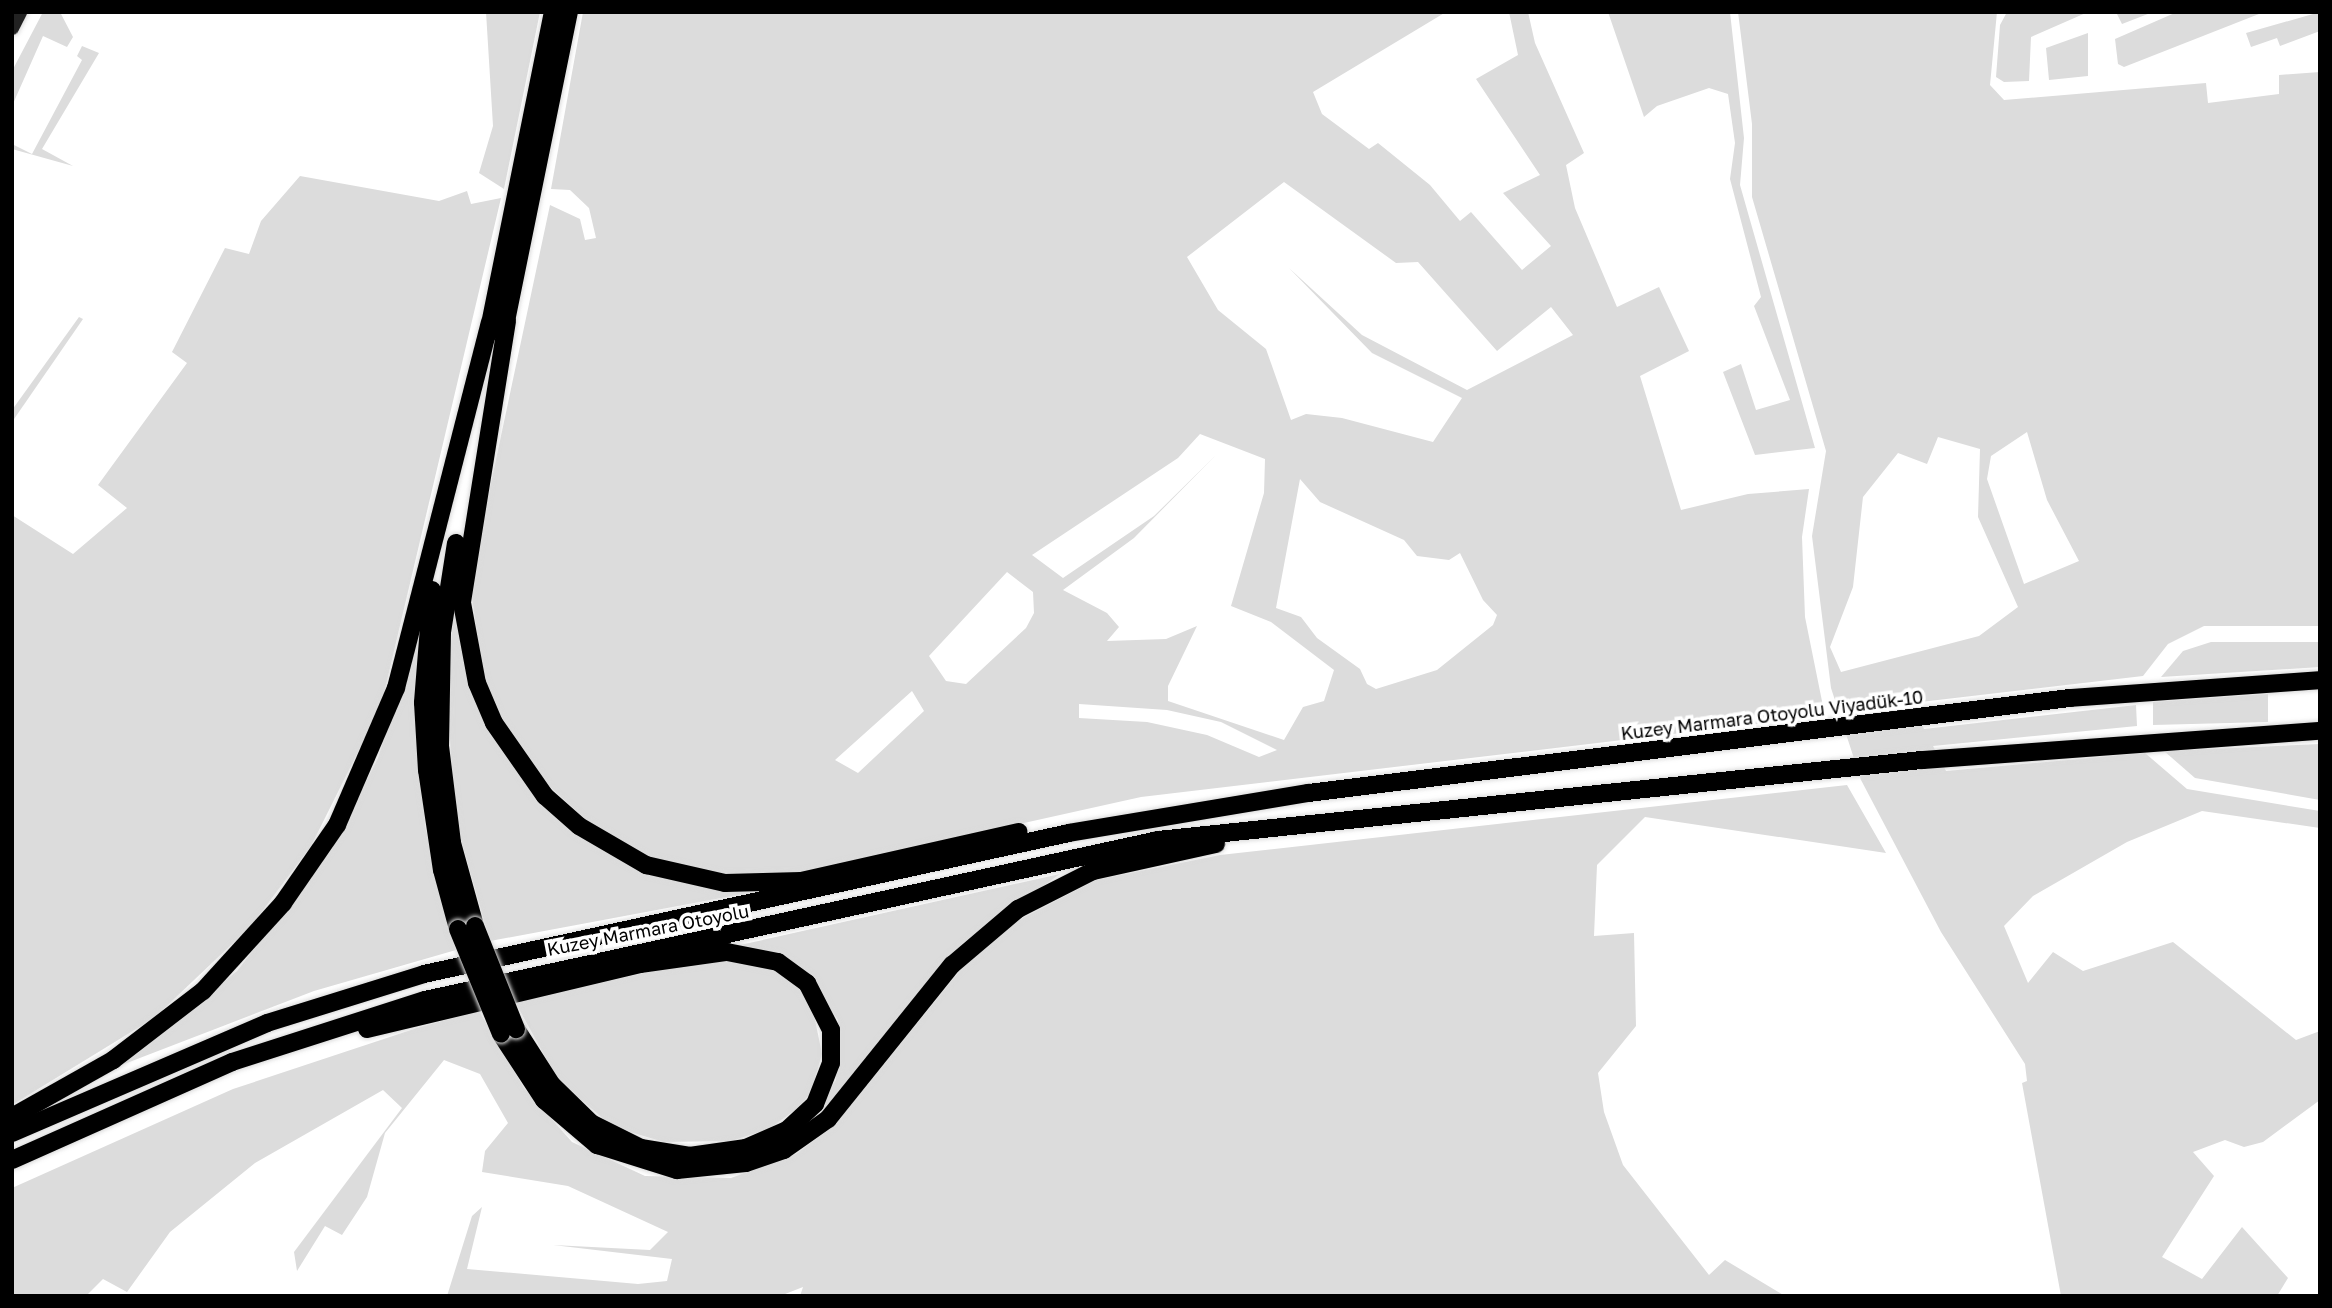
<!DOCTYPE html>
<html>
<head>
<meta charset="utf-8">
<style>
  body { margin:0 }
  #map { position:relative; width:2332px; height:1308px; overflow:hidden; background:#fff; font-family:"Golos Text",sans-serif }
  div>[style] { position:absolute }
  .green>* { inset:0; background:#dcdcdc }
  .roads { filter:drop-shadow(0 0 2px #dbdbdb) drop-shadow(0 0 2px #dbdbdb) }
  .secondary>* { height:14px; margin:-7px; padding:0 7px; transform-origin:7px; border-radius:7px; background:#222 }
  .motorway>* { height:18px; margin:-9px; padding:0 9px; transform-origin:9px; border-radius:9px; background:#000 }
  .bridges { filter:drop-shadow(0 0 2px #dbdbdb) drop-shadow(0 0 2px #dbdbdb) }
  .motorway-bridge>* { height:18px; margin:-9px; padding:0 9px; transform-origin:9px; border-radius:9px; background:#000 }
  span { translate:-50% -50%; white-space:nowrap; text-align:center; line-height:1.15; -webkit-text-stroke:7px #fff; paint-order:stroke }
  .street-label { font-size:18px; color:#000 }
  .frame { position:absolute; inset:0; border:14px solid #000; pointer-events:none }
</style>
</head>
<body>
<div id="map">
  <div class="green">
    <i style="clip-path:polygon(43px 12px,60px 12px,73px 37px,67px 47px,43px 36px,12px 106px,12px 71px)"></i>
    <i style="clip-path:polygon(486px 12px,540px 12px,504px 189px,479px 173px,493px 126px)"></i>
    <i style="clip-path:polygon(evenodd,583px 12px,1446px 12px,1313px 92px,1322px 114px,1369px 149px,1378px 143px,1430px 185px,1460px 221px,1471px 212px,1522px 270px,1551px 246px,1503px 193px,1540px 175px,1476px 79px,1518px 55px,1509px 12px,1528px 12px,1535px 43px,1584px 153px,1566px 165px,1575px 208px,1617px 307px,1659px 287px,1689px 351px,1640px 376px,1681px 510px,1748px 494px,1809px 489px,1802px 537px,1805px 617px,1825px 716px,1141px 797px,782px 877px,696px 872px,643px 855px,595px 828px,535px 773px,505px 730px,483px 677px,470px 582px,550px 205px,580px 219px,585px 240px,596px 238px,589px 208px,570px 190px,551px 189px,583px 12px,1284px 182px,1396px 263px,1418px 262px,1497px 351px,1551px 307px,1573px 335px,1467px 390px,1362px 335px,1289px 268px,1372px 353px,1462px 398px,1433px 442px,1342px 418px,1306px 414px,1291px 420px,1266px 349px,1218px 310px,1187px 257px,1284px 182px,583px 12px,1200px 434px,1265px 459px,1264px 493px,1231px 606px,1271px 622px,1334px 670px,1324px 701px,1303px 707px,1284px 740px,1168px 701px,1168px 686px,1197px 626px,1166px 639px,1107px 641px,1119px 627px,1107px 613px,1063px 590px,1134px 538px,1216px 455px,1154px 516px,1063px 578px,1032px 555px,1178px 458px,1200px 434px,583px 12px,1300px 479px,1320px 502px,1404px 540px,1417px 556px,1449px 560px,1460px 553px,1483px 600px,1497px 615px,1493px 625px,1437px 670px,1376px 689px,1367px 684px,1360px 669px,1317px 638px,1301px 617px,1276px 608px,1300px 479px,583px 12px,1007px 572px,1033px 592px,1034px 613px,1026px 628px,966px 684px,946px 681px,929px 656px,1007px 572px,583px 12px,912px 691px,924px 711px,858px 773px,835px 760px,912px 691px,583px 12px,1079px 704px,1167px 710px,1221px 722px,1277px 750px,1259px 757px,1207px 735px,1147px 722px,1079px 718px,1079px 704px)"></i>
    <i style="clip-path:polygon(1608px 12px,1730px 12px,1744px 138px,1740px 185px,1815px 448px,1755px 455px,1723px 372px,1741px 364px,1756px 410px,1790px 400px,1754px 306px,1761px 297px,1730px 179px,1735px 143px,1728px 94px,1709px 88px,1657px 106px,1644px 117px)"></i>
    <i style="clip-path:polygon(evenodd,1738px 12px,1997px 12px,1990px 85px,2004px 100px,2206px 83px,2208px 103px,2279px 94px,2279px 75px,2320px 72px,2320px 626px,2204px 626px,2168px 644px,2143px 676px,1912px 703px,1924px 729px,2136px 705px,2137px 726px,1933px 746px,1946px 771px,2145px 753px,2187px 789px,2320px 811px,2320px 828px,2202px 811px,2127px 842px,2033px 896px,2004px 926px,2028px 983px,2053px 952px,2083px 971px,2173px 942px,2296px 1040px,2320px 1031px,2320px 1100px,2263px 1142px,2244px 1147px,2225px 1140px,2193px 1152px,2214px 1176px,2162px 1257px,2202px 1279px,2242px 1227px,2288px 1278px,2277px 1296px,2061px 1296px,2022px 1083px,2027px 1081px,2025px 1064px,1941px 932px,1861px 780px,1831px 688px,1812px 536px,1826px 451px,1752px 197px,1752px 124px,1738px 12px,2027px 432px,2047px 500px,2079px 561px,2024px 584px,1987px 479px,1991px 456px,2027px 432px,1738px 12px,1938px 437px,1980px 449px,1978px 517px,2018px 607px,1979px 636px,1841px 672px,1830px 647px,1853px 587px,1863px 497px,1898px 453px,1927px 464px,1938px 437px)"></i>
    <i style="clip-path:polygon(2007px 12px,2088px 12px,2031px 37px,2029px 81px,2004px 82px,1996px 77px,2000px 25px)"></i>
    <i style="clip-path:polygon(2116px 12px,2153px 12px,2122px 24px)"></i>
    <i style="clip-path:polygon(2177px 12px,2264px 12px,2124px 67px,2118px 64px,2115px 39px)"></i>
    <i style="clip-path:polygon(2320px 12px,2320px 31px,2280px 46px,2277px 38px,2251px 47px,2246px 33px)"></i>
    <i style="clip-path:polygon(2088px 33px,2088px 76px,2049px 80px,2046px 48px)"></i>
    <i style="clip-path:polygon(82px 46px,99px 53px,42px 149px,73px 166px,12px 149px,12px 144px,32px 154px,82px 60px,77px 56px)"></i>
    <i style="clip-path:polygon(300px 176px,439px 201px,467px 191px,471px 204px,501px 198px,381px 706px,311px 846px,251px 926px,154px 1018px,12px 1105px,12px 515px,73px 554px,127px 508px,98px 485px,187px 363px,172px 352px,225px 248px,249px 254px,261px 221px)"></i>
    <i style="clip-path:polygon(79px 317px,83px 319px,12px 422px,12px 410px)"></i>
    <i style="clip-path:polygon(455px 600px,487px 724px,532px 790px,654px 875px,753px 892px,490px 941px,455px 819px,447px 689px)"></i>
    <i style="clip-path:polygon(417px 634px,425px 826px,456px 950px,314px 991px,119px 1066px,237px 971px,332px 849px,378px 758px)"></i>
    <i style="clip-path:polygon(2211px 642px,2320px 642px,2320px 667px,2161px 677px,2183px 651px)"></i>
    <i style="clip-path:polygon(2268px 694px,2268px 722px,2153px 725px,2153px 702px)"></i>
    <i style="clip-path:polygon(2320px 744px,2320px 800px,2195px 778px,2164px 751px)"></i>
    <i style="clip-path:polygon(1847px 785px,1886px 853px,1645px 817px,1597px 865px,1594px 936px,1634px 933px,1636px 1026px,1598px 1073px,1604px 1112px,1623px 1165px,1709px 1275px,1725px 1260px,1785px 1296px,800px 1296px,803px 1287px,780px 1296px,447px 1296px,472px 1216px,482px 1207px,467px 1269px,638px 1284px,667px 1281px,672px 1259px,553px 1245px,650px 1250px,668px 1232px,568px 1186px,482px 1172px,485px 1151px,508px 1123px,480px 1074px,444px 1060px,385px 1133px,367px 1197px,342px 1235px,325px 1226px,297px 1271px,294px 1252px,402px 1108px,383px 1090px,255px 1163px,170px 1232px,127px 1292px,103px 1279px,86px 1296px,12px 1296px,12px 1188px,233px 1089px,417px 1028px,479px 1011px,524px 1088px,572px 1142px,645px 1176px,731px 1178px,796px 1154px,835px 1125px,966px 963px,1019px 920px,1096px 880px,1220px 855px)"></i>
    <i style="clip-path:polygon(1060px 874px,963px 943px,863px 1068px,806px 1126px,836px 1080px,838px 1020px,801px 967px,778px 953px,740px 945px)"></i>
    <i style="clip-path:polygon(733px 960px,776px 970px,795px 981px,811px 1000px,822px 1054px,811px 1092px,799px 1107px,769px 1129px,731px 1141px,664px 1142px,613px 1127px,558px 1080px,515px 1002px,689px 963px)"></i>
  </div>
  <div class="roads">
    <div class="secondary">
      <i style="left:12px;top:28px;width:18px;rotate:-63deg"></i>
    </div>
    <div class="motorway">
      <i style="left:507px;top:321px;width:286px;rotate:99.1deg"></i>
      <i style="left:462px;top:603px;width:81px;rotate:79.4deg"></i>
      <i style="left:477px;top:683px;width:43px;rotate:67deg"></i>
      <i style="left:494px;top:723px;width:89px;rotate:55.1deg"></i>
      <i style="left:545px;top:796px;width:45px;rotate:41.4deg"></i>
      <i style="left:579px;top:826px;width:78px;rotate:30.2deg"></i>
      <i style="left:646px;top:865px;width:81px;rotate:12.8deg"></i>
      <i style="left:725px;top:883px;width:76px;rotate:-1.5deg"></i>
      <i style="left:801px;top:881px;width:223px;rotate:-12.7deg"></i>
      <i style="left:504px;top:331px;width:326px;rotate:-78.5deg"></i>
      <i style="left:488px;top:334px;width:328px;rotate:-78.6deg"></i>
      <i style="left:456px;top:543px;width:90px;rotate:98.9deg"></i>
      <i style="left:442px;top:632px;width:114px;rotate:91deg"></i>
      <i style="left:440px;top:746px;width:98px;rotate:82.9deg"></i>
      <i style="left:452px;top:843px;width:86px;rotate:74.5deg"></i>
      <i style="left:432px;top:590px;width:113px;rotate:94.6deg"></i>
      <i style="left:423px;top:703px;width:67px;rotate:86.6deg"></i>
      <i style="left:427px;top:770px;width:101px;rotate:81.5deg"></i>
      <i style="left:442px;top:870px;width:61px;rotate:74.8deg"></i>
      <i style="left:367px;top:1029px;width:281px;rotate:-13.4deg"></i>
      <i style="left:640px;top:964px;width:88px;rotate:-7.9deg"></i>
      <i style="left:727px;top:952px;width:52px;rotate:11.1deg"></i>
      <i style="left:778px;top:962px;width:36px;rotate:36deg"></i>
      <i style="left:807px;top:983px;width:53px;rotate:62.9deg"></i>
      <i style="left:831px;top:1030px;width:33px;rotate:90deg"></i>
      <i style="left:831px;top:1063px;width:44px;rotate:111.3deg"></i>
      <i style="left:815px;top:1104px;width:38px;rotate:137deg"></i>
      <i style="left:787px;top:1130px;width:45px;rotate:156.3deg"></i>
      <i style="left:746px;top:1148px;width:57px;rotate:171.9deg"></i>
      <i style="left:690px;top:1156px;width:50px;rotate:-170.7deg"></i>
      <i style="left:641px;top:1148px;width:56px;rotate:-153.4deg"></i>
      <i style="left:591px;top:1123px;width:54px;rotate:-135.7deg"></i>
      <i style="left:552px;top:1085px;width:67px;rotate:-122.7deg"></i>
      <i style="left:501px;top:1034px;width:79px;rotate:56.9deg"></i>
      <i style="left:544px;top:1100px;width:70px;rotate:40.3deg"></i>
      <i style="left:597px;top:1145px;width:84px;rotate:17.4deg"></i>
      <i style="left:677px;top:1170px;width:69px;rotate:-5.8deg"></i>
      <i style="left:746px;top:1163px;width:40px;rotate:-18.9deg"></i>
      <i style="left:784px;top:1150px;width:54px;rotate:-35.2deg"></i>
      <i style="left:828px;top:1119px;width:198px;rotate:-51.2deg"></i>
      <i style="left:952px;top:965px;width:87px;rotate:-40.3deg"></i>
      <i style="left:1018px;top:909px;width:84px;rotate:-26.9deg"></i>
      <i style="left:1093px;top:871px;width:126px;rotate:-12.4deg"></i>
      <i style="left:12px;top:1117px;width:116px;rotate:-29.4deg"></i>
      <i style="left:113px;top:1060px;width:113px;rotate:-37.5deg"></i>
      <i style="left:203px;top:991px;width:119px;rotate:-47.7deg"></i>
      <i style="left:283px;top:903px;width:95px;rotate:-55.3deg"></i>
      <i style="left:337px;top:825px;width:149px;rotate:-66.7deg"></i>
      <i style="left:396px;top:688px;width:377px;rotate:-75.6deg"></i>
      <i style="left:12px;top:1133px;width:278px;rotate:-23.3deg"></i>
      <i style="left:267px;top:1023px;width:164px;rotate:-17.3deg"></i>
      <i style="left:424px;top:974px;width:660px;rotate:-12.33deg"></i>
      <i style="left:1069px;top:833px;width:243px;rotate:-9.5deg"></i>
      <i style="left:1309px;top:793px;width:767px;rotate:-7.12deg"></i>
      <i style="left:2070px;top:698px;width:251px;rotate:-4.1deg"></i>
      <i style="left:12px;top:1160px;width:241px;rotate:-24deg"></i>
      <i style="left:232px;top:1062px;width:203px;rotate:-17.8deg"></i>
      <i style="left:425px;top:1000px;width:750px;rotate:-12.31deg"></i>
      <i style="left:1158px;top:840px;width:768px;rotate:-5.98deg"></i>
      <i style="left:1922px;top:760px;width:399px;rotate:-4.2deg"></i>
    </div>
  </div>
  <div class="bridges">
    <div class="motorway-bridge">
      <i style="left:475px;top:926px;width:111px;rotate:68.3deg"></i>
      <i style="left:458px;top:929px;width:113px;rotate:67.7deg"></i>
    </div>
  </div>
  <div class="street-label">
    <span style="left:1772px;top:715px;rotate:-7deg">Kuzey Marmara Otoyolu Viyadük-10</span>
    <span style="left:648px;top:930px;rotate:-11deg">Kuzey Marmara Otoyolu</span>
  </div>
  <div class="frame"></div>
</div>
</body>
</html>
